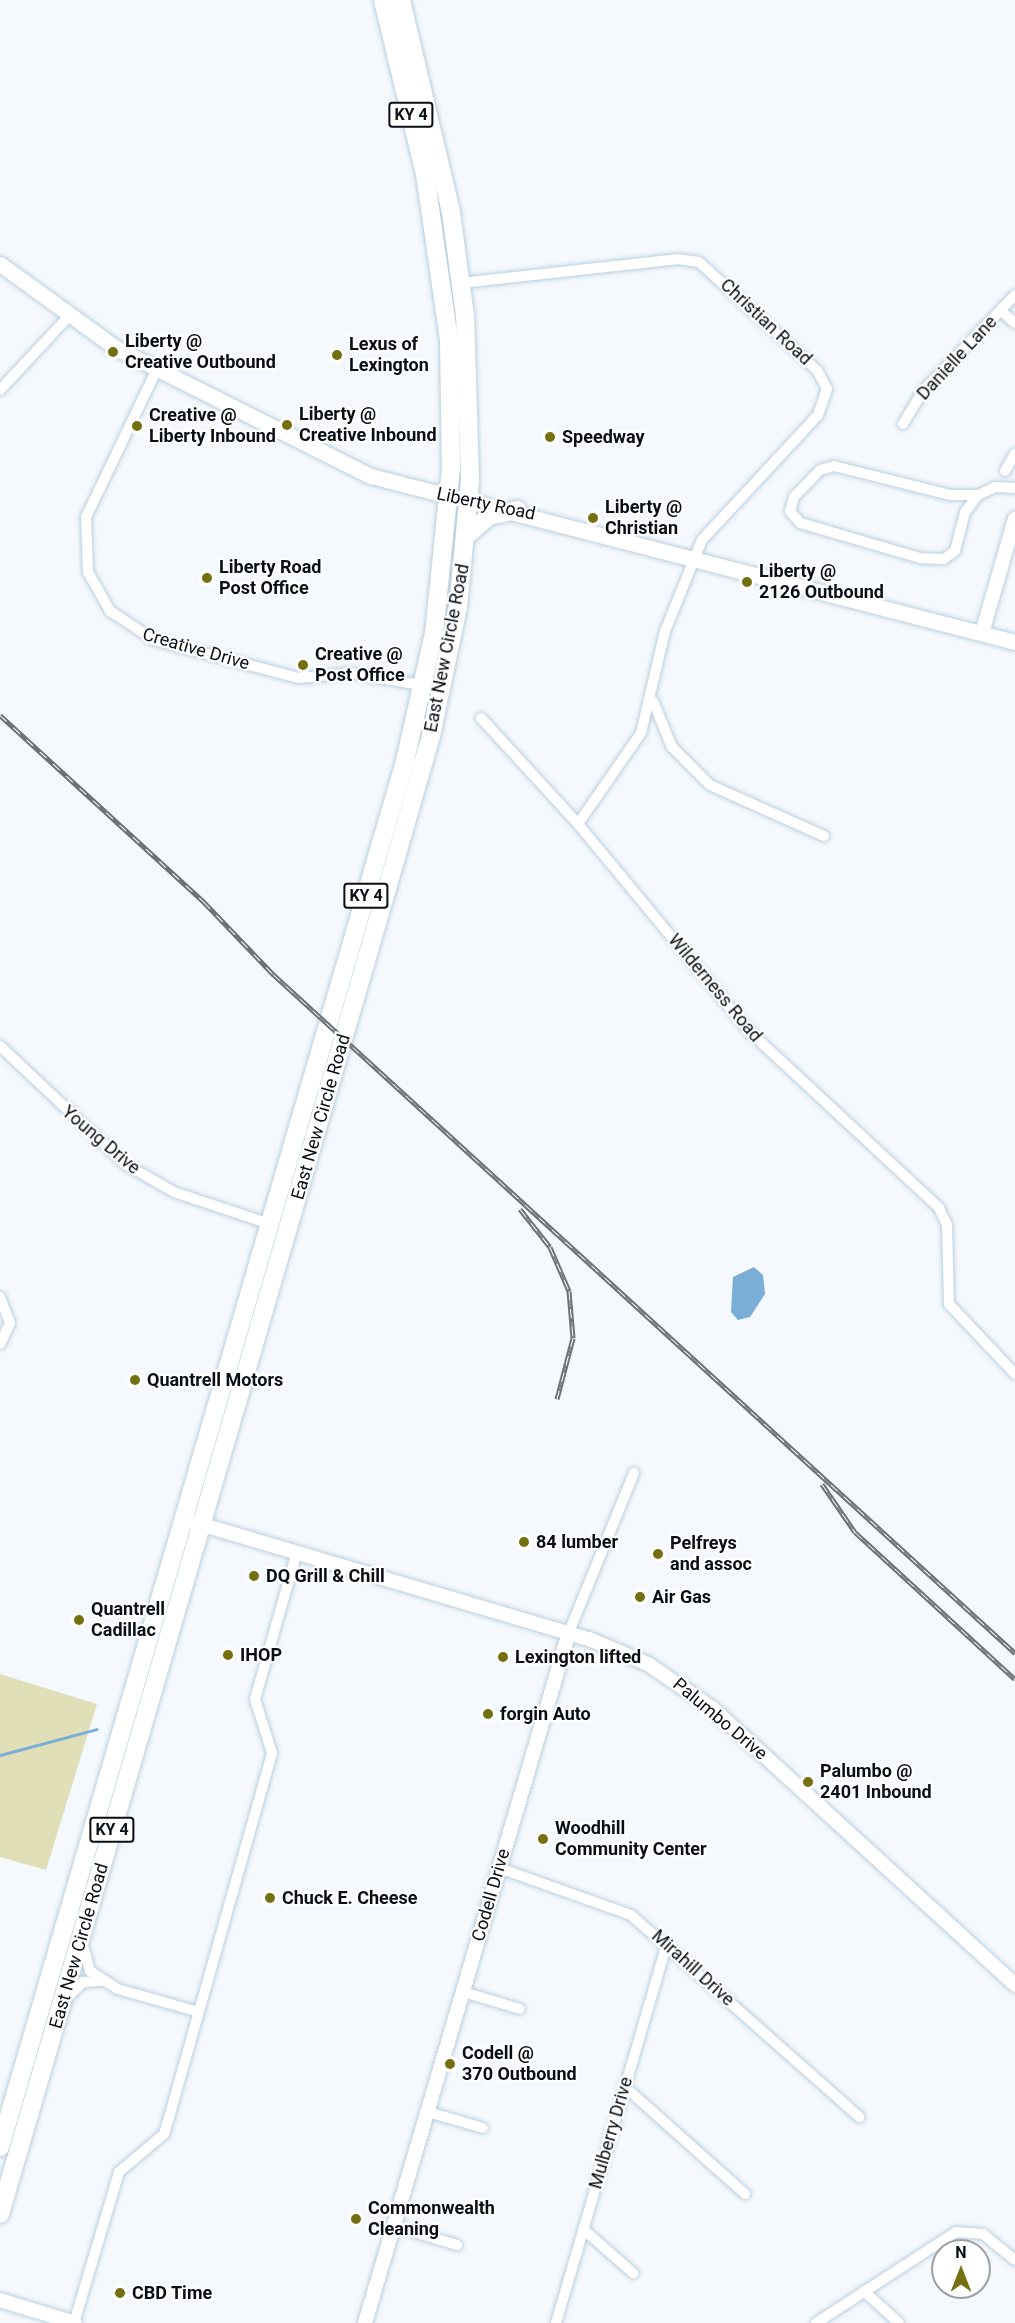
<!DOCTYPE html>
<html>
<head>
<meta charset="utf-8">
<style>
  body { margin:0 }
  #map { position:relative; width:1015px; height:2323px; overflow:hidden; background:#f5f9fd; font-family:Roboto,sans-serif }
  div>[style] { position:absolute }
  .green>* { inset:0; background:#e0dfb7 }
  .water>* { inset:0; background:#7aaed6 }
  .stream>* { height:3px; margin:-1.5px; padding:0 1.5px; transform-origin:1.5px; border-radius:1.5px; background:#7aaed6 }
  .roads { filter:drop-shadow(0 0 2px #bbcfe0) drop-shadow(0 0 2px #bbcfe0) }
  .minor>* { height:10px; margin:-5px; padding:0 5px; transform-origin:5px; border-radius:5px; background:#fff }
  .tertiary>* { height:14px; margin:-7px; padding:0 7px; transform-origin:7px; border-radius:7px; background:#fff }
  .secondary>* { height:15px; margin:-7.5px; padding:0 7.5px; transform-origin:7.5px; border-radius:7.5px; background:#fff }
  .trunk>* { height:18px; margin:-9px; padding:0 9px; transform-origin:9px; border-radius:9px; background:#fff }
  .rail>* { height:5px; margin-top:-2.5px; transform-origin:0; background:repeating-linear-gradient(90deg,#fff 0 9px,#6d7277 0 18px); box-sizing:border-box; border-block:2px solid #6d7277 }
  .dots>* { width:16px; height:16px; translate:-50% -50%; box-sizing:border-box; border:3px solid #fff; border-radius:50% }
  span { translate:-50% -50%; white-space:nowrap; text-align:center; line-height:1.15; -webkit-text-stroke:4.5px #fff; paint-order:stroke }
  .shield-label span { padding:2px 4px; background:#fff; border:2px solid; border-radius:4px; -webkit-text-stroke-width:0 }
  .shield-label { font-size:16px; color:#080e14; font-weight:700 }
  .street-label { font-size:18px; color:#080e14 }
  .poi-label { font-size:18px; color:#080e14; font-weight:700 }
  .left { translate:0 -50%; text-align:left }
  .north { position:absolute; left:931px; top:2239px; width:60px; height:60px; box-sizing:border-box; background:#fff; border:2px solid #9c9fa1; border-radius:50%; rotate:0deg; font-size:16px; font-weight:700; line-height:24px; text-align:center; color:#080e14 }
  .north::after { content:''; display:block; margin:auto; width:21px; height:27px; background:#746f0f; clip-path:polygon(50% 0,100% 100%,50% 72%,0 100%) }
</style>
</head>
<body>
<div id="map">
  <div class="green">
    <i style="clip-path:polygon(0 1674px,97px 1704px,46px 1870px,0 1857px)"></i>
  </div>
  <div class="water">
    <i style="clip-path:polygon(754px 1267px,763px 1275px,765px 1294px,750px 1317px,738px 1320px,731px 1312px,733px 1277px)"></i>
  </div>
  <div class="stream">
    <i style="left:0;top:1755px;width:100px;rotate:-15deg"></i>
  </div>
  <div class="roads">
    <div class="minor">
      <i style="left:461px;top:283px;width:217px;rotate:-6.3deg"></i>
      <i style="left:677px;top:259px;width:22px;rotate:8deg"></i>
      <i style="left:699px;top:262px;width:160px;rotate:42.5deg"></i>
      <i style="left:817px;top:370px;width:21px;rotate:62deg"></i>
      <i style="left:827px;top:389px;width:28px;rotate:109deg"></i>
      <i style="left:818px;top:415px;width:171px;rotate:132.9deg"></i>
      <i style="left:702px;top:540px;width:98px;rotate:112.1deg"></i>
      <i style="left:665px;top:631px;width:105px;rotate:103.2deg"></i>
      <i style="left:641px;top:733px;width:111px;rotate:124.7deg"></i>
      <i style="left:1001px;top:311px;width:18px;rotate:41deg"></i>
      <i style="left:157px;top:369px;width:164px;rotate:115.6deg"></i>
      <i style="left:86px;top:517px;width:55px;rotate:87.9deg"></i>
      <i style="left:88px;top:572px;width:45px;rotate:60.6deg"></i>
      <i style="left:110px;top:611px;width:53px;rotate:33.4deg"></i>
      <i style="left:154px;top:640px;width:150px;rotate:14.7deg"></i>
      <i style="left:299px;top:678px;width:53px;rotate:-5.4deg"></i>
      <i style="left:352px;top:673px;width:75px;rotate:10deg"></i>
      <i style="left:0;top:390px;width:101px;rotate:-47deg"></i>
      <i style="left:903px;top:424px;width:39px;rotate:-59deg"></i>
      <i style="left:923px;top:391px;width:133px;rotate:-46.2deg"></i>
      <i style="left:834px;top:466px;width:120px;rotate:14deg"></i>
      <i style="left:950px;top:495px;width:28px"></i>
      <i style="left:978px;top:495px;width:21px;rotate:127deg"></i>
      <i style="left:965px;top:512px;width:40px;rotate:104.4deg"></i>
      <i style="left:955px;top:551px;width:14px;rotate:144deg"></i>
      <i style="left:944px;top:559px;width:24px;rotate:-178deg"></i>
      <i style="left:920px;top:558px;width:125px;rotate:-163.7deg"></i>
      <i style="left:800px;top:523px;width:16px;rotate:-130deg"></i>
      <i style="left:790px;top:511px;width:15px;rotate:-74deg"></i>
      <i style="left:794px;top:497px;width:37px;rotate:-46deg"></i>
      <i style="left:820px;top:470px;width:15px;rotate:-16deg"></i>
      <i style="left:1005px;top:471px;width:20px;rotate:-60deg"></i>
      <i style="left:978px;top:495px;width:19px;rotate:-25deg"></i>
      <i style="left:995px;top:487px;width:20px;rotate:3deg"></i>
      <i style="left:653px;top:701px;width:50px;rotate:67.6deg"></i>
      <i style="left:672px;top:747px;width:54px;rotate:45deg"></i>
      <i style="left:710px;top:785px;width:125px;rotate:24.1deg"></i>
      <i style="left:481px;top:718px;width:144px;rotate:47.5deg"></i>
      <i style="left:578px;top:824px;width:271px;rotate:50.4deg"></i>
      <i style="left:751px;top:1033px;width:257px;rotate:42.9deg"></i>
      <i style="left:939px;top:1208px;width:19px;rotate:65deg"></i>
      <i style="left:947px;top:1225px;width:79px;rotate:88.5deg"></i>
      <i style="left:949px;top:1304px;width:96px;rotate:46.7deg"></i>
      <i style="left:0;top:1046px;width:172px;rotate:43.3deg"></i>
      <i style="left:125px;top:1164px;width:56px;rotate:29.7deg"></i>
      <i style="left:174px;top:1192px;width:104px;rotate:18.4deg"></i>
      <i style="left:0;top:1297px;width:28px;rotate:69deg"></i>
      <i style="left:10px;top:1323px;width:23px;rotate:115deg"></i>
      <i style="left:569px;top:1632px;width:172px;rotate:-67.8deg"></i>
      <i style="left:499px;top:1868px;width:140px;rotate:19.6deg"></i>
      <i style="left:631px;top:1915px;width:305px;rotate:41.5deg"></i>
      <i style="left:83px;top:1945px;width:27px;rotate:75deg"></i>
      <i style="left:90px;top:1971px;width:33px;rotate:33deg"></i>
      <i style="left:118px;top:1989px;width:84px;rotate:15.9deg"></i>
      <i style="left:463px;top:1992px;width:59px;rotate:16.6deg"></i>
      <i style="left:67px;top:1998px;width:23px;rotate:-45deg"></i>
      <i style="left:83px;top:1982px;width:22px;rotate:-3deg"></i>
      <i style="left:625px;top:2087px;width:161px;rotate:41.7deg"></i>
      <i style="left:428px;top:2112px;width:57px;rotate:16.2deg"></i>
      <i style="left:393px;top:2226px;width:67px;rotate:16.5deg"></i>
      <i style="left:583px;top:2229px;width:67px;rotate:41.3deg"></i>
      <i style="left:864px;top:2291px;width:47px;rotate:42.4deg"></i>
      <i style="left:74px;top:2323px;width:158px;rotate:-73.4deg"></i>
      <i style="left:119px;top:2172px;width:59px;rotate:-40.2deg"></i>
      <i style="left:164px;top:2134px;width:21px;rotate:-73deg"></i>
      <i style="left:170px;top:2114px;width:375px;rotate:-74.2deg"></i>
      <i style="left:272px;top:1753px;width:57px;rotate:-107.5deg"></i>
      <i style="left:255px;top:1699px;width:153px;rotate:-74.1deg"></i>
      <i style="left:556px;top:2323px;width:395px;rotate:-73.7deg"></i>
      <i style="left:816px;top:2323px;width:167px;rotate:-33deg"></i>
      <i style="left:956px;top:2232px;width:27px;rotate:4deg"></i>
      <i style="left:983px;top:2234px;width:41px;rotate:39.1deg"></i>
    </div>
    <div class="tertiary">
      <i style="left:982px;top:633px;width:119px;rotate:-73.9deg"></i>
      <i style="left:183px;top:1519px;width:423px;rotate:16.5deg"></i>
      <i style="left:589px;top:1639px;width:64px;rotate:23deg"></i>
      <i style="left:648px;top:1664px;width:78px;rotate:34.5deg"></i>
      <i style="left:712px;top:1708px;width:411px;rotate:42.4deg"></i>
      <i style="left:0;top:2300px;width:78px;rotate:17deg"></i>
      <i style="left:365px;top:2323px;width:720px;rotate:-73.55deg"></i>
    </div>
    <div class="secondary">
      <i style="left:0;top:264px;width:143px;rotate:35.9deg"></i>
      <i style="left:116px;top:348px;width:285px;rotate:26.7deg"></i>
      <i style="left:371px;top:476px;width:665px;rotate:14.45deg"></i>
    </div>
    <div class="trunk">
      <i style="left:466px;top:536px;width:30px;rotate:-41deg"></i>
      <i style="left:489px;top:516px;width:29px;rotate:-12deg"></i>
      <i style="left:0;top:2147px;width:1444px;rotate:-73.71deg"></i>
      <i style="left:405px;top:761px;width:131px;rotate:-77.2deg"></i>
      <i style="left:434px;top:633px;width:166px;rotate:-84.1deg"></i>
      <i style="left:451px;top:468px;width:128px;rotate:-90.9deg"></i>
      <i style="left:449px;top:340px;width:168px;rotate:-98.2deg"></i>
      <i style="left:425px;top:174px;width:179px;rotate:-103.6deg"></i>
      <i style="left:0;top:2214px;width:1384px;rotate:-73.72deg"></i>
      <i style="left:388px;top:885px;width:155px;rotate:-73.9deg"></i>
      <i style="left:431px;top:736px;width:132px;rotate:-78.2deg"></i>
      <i style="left:458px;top:607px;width:127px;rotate:-84.6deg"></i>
      <i style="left:470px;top:481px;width:165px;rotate:-91.7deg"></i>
      <i style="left:465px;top:316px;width:105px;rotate:-97.7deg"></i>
      <i style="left:451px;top:212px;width:218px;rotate:-103.3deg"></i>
    </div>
  </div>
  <div class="rail">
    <i style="left:0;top:715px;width:277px;rotate:42.5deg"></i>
    <i style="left:204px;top:902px;width:100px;rotate:46.2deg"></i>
    <i style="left:273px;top:974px;width:1006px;rotate:42.46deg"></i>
    <i style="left:520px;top:1209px;width:48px;rotate:51.7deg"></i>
    <i style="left:550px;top:1247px;width:48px;rotate:66.6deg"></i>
    <i style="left:569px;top:1291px;width:47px;rotate:85.1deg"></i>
    <i style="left:573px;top:1338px;width:63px;rotate:104.7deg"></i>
    <i style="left:822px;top:1484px;width:58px;rotate:55.5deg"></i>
    <i style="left:855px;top:1532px;width:217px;rotate:42.6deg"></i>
  </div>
  <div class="dots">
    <i style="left:113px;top:352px;background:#746f0f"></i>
    <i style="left:337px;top:355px;background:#746f0f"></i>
    <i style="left:287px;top:425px;background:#746f0f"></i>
    <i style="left:137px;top:426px;background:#746f0f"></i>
    <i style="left:550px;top:437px;background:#746f0f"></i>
    <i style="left:593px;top:518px;background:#746f0f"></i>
    <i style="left:207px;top:578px;background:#746f0f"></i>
    <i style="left:747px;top:582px;background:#746f0f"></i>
    <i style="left:303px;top:665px;background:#746f0f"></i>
    <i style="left:135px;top:1380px;background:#746f0f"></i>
    <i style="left:524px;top:1542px;background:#746f0f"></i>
    <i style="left:658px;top:1554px;background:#746f0f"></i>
    <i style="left:254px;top:1576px;background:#746f0f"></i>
    <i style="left:640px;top:1597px;background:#746f0f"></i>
    <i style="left:79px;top:1620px;background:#746f0f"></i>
    <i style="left:228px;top:1655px;background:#746f0f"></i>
    <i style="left:503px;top:1657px;background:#746f0f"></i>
    <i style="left:488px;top:1714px;background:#746f0f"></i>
    <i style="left:808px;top:1782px;background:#746f0f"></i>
    <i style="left:543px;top:1839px;background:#746f0f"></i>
    <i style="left:270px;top:1898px;background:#746f0f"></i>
    <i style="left:450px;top:2064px;background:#746f0f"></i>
    <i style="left:356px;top:2219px;background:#746f0f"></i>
    <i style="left:120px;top:2293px;background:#746f0f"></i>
  </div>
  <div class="shield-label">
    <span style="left:411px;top:115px">KY 4</span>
    <span style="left:366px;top:896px">KY 4</span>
    <span style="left:112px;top:1830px">KY 4</span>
  </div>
  <div class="street-label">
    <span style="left:766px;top:322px;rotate:43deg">Christian Road</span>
    <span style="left:957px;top:358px;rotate:-47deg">Danielle Lane</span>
    <span style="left:486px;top:504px;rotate:12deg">Liberty Road</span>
    <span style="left:447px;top:648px;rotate:-79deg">East New Circle Road</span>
    <span style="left:196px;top:649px;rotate:16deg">Creative Drive</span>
    <span style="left:715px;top:988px;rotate:50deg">Wilderness Road</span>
    <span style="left:321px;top:1117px;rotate:-74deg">East New Circle Road</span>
    <span style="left:101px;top:1140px;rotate:40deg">Young Drive</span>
    <span style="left:720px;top:1719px;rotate:40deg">Palumbo Drive</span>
    <span style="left:491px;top:1895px;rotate:-74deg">Codell Drive</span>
    <span style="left:79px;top:1946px;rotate:-74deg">East New Circle Road</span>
    <span style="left:693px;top:1968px;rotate:42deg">Mirahill Drive</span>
    <span style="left:611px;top:2133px;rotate:-74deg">Mulberry Drive</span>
  </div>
  <div class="poi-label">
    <span class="left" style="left:125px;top:352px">Liberty @<br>Creative Outbound</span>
    <span class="left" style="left:349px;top:355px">Lexus of<br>Lexington</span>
    <span class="left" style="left:299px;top:425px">Liberty @<br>Creative Inbound</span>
    <span class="left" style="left:149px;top:426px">Creative @<br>Liberty Inbound</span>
    <span class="left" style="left:562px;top:437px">Speedway</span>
    <span class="left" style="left:605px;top:518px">Liberty @<br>Christian</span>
    <span class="left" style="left:219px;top:578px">Liberty Road<br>Post Office</span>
    <span class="left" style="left:759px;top:582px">Liberty @<br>2126 Outbound</span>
    <span class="left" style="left:315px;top:665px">Creative @<br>Post Office</span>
    <span class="left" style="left:147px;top:1380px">Quantrell Motors</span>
    <span class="left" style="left:536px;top:1542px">84 lumber</span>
    <span class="left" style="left:670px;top:1554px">Pelfreys<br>and assoc</span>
    <span class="left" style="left:266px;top:1576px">DQ Grill &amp; Chill</span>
    <span class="left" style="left:652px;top:1597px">Air Gas</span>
    <span class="left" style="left:91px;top:1620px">Quantrell<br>Cadillac</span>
    <span class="left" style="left:240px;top:1655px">IHOP</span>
    <span class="left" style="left:515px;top:1657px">Lexington lifted</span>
    <span class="left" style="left:500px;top:1714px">forgin Auto</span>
    <span class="left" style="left:820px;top:1782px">Palumbo @<br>2401 Inbound</span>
    <span class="left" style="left:555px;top:1839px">Woodhill<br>Community Center</span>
    <span class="left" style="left:282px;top:1898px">Chuck E. Cheese</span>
    <span class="left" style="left:462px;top:2064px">Codell @<br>370 Outbound</span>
    <span class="left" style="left:368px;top:2219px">Commonwealth<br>Cleaning</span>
    <span class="left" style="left:132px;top:2293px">CBD Time</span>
  </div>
  <div class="north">N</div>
</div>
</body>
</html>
